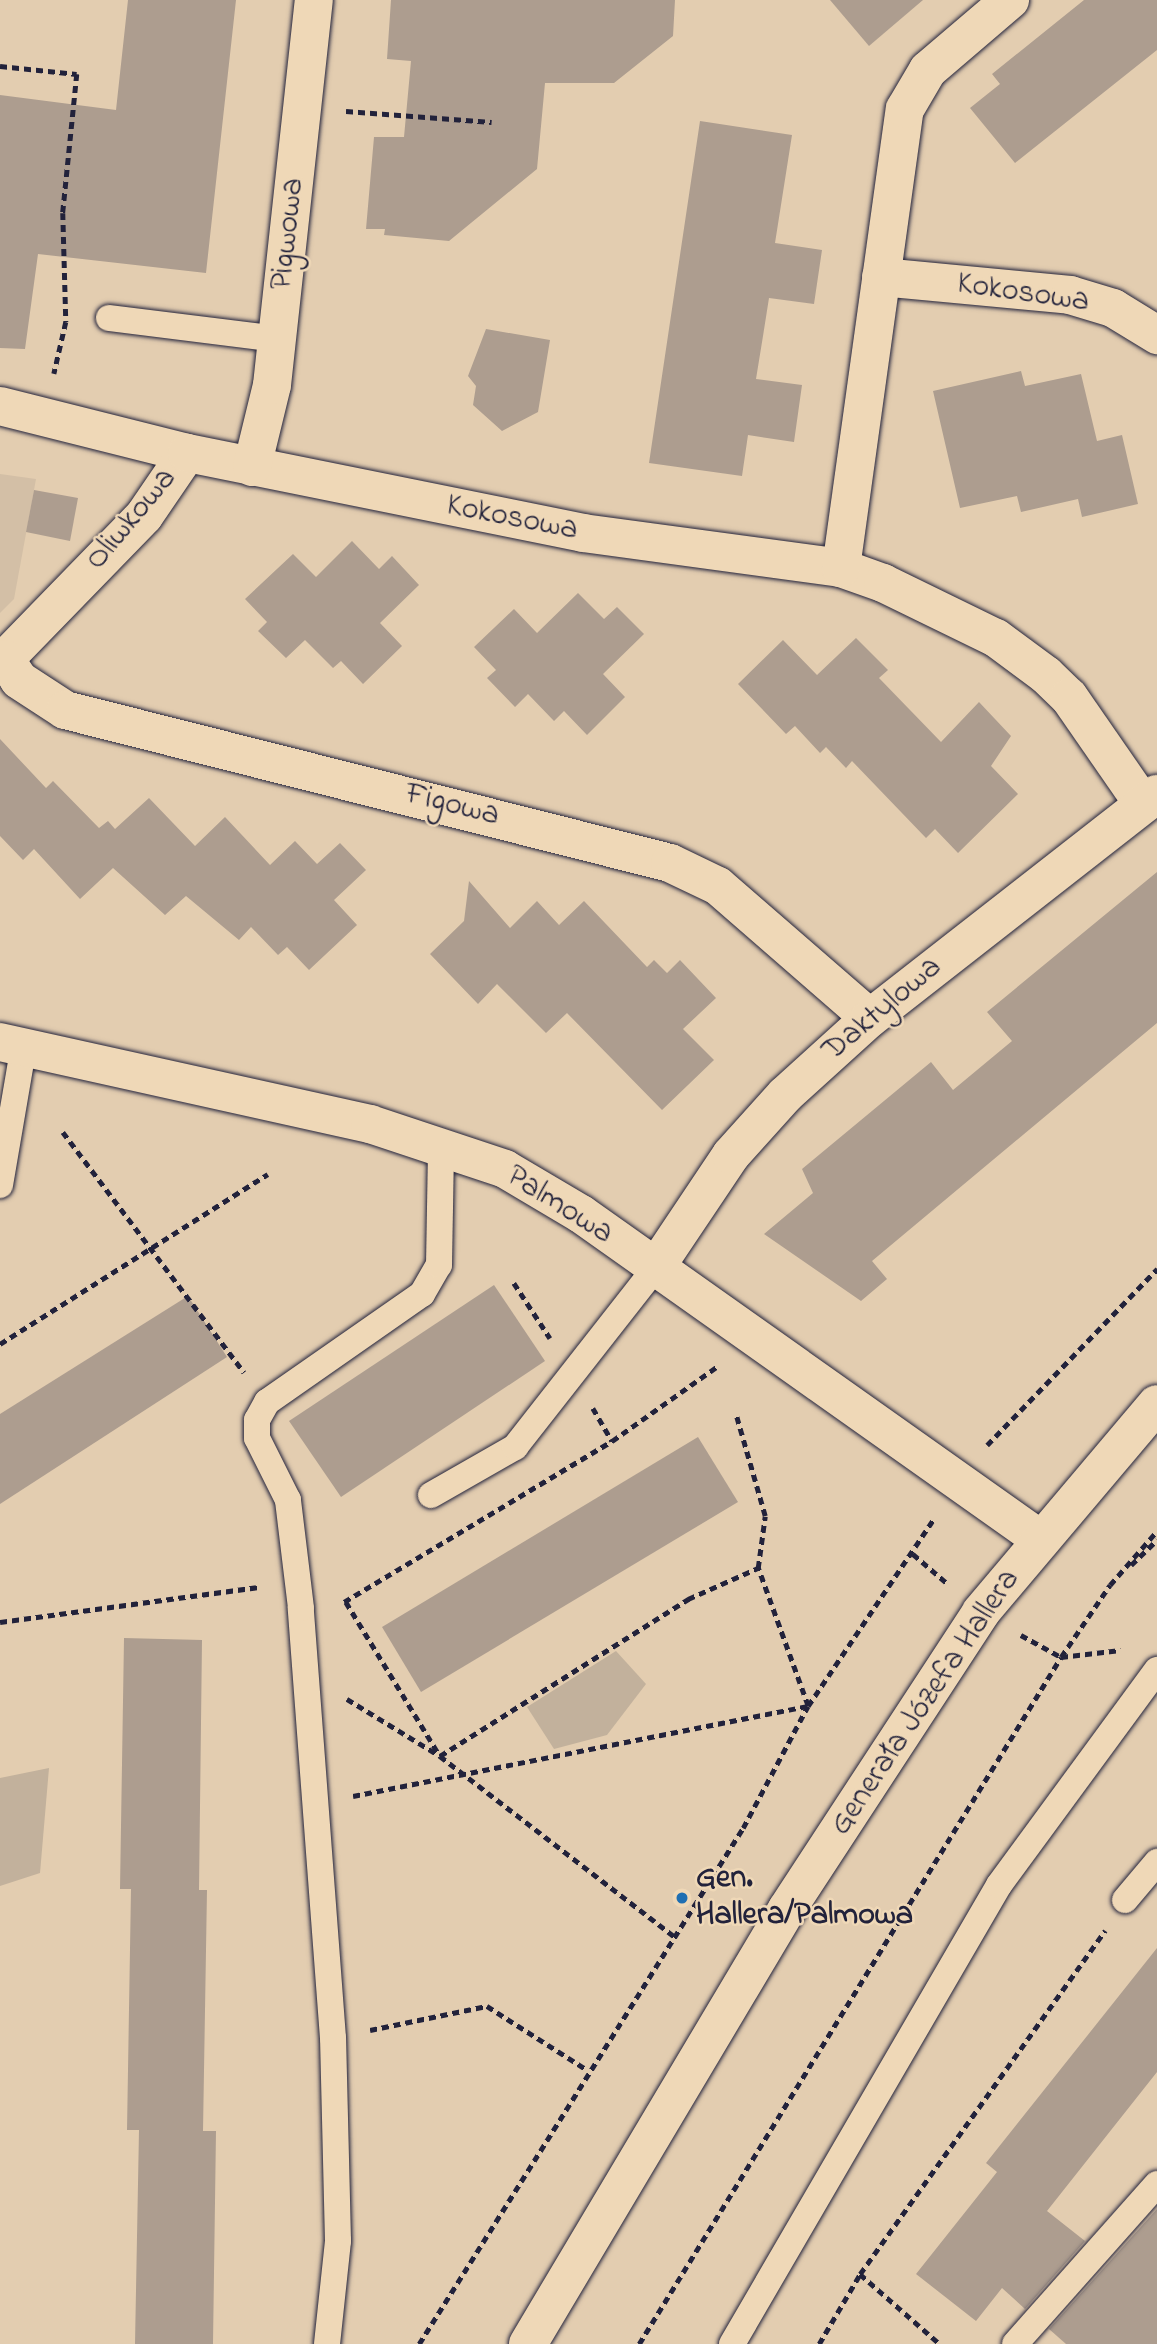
<!DOCTYPE html>
<html>
<head>
<meta charset="utf-8">
<style>
  body { margin:0 }
  #map { position:relative; width:1157px; height:2344px; overflow:hidden; background:#e3cdb0; font-family:"Indie Flower",sans-serif }
  div>[style] { position:absolute }
  .built>* { inset:0; background:#d3bfa6 }
  .green>* { inset:0; background:#c2b19c }
  .building>* { inset:0; background:#ad9d8f }
  .path>* { height:4.5px; margin-top:-2.25px; transform-origin:0; background:repeating-linear-gradient(90deg,#22223b 0 7px,transparent 0 12px) }
  .roads { filter:drop-shadow(0 0 2px #22223b) drop-shadow(0 0 2px #22223b) }
  .lane>* { height:26px; margin:-13px; padding:0 13px; transform-origin:13px; border-radius:13px; background:#efd8b7 }
  .street>* { height:38px; margin:-19px; padding:0 19px; transform-origin:19px; border-radius:19px; background:#efd8b7 }
  .secondary>* { height:38px; margin:-19px; padding:0 19px; transform-origin:19px; border-radius:19px; background:#efd8b7 }
  .dots>* { width:19px; height:19px; translate:-50% -50%; box-sizing:border-box; border:4px solid #efd8b7; border-radius:50% }
  span { translate:-50% -50%; white-space:nowrap; text-align:center; line-height:1.15; -webkit-text-stroke:5px #efd8b7; paint-order:stroke }
  .street-label { font-size:32px; color:#22223b }
  .poi-label { font-size:32px; color:#22223b; font-weight:700 }
  .left { translate:0 -50%; text-align:left }
</style>
</head>
<body>
<div id="map">
  <div class="built">
    <i style="clip-path:polygon(0 474px,36px 479px,14px 599px,0 613px)"></i>
  </div>
  <div class="green">
    <i style="clip-path:polygon(616px 1651px,646px 1684px,607px 1735px,554px 1749px,527px 1707px)"></i>
    <i style="clip-path:polygon(49px 1768px,40px 1873px,0 1886px,0 1778px)"></i>
  </div>
  <div class="building">
    <i style="clip-path:polygon(128px 0,236px 0,206px 273px,38px 254px,25px 349px,0 348px,0 95px,116px 110px)"></i>
    <i style="clip-path:polygon(391px 0,675px 0,673px 36px,614px 83px,545px 83px,537px 169px,449px 241px,384px 235px,385px 229px,366px 229px,374px 137px,404px 137px,411px 61px,387px 59px)"></i>
    <i style="clip-path:polygon(830px 0,923px 0,869px 46px)"></i>
    <i style="clip-path:polygon(1084px 0,1157px 0,1157px 50px,1015px 163px,970px 108px,1000px 84px,992px 74px)"></i>
    <i style="clip-path:polygon(700px 121px,792px 135px,775px 243px,822px 250px,814px 304px,769px 298px,763px 336px,756px 379px,802px 385px,794px 442px,748px 435px,742px 476px,649px 463px)"></i>
    <i style="clip-path:polygon(486px 329px,550px 340px,538px 412px,502px 431px,473px 405px,476px 386px,468px 376px)"></i>
    <i style="clip-path:polygon(1021px 371px,1025px 386px,1081px 374px,1097px 441px,1122px 435px,1138px 504px,1082px 517px,1078px 499px,1021px 512px,1017px 496px,960px 508px,933px 391px)"></i>
    <i style="clip-path:polygon(34px 490px,78px 498px,70px 541px,26px 532px)"></i>
    <i style="clip-path:polygon(352px 541px,379px 569px,392px 556px,419px 585px,380px 623px,402px 646px,363px 684px,341px 661px,333px 668px,305px 640px,286px 658px,258px 631px,267px 622px,245px 599px,293px 554px,316px 577px)"></i>
    <i style="clip-path:polygon(578px 593px,604px 619px,617px 607px,644px 634px,603px 674px,625px 697px,587px 735px,564px 711px,554px 721px,528px 694px,515px 707px,487px 678px,496px 670px,474px 647px,514px 609px,537px 633px)"></i>
    <i style="clip-path:polygon(856px 638px,888px 670px,879px 678px,941px 742px,979px 702px,1011px 736px,991px 766px,1018px 794px,958px 853px,935px 829px,926px 838px,852px 761px,846px 768px,826px 747px,820px 753px,795px 726px,786px 734px,738px 684px,783px 640px,817px 675px)"></i>
    <i style="clip-path:polygon(0 739px,46px 788px,53px 781px,99px 828px,108px 821px,115px 829px,149px 798px,195px 846px,225px 817px,270px 865px,295px 841px,317px 864px,340px 843px,366px 870px,334px 900px,357px 925px,309px 970px,287px 947px,278px 955px,251px 927px,239px 940px,186px 896px,165px 915px,113px 868px,80px 899px,34px 849px,23px 860px,0 836px)"></i>
    <i style="clip-path:polygon(1157px 872px,1157px 1023px,872px 1261px,887px 1279px,861px 1301px,764px 1234px,813px 1193px,802px 1169px,931px 1062px,953px 1090px,1012px 1041px,987px 1012px)"></i>
    <i style="clip-path:polygon(469px 881px,510px 928px,537px 901px,559px 925px,584px 901px,647px 967px,654px 960px,667px 973px,680px 960px,716px 998px,683px 1029px,714px 1060px,662px 1110px,567px 1013px,546px 1033px,497px 984px,478px 1004px,430px 954px,464px 921px)"></i>
    <i style="clip-path:polygon(494px 1285px,545px 1361px,341px 1497px,289px 1421px)"></i>
    <i style="clip-path:polygon(188px 1296px,227px 1357px,0 1504px,0 1414px)"></i>
    <i style="clip-path:polygon(698px 1437px,738px 1502px,421px 1692px,382px 1627px)"></i>
    <i style="clip-path:polygon(124px 1638px,202px 1640px,199px 1890px,207px 1890px,203px 2131px,216px 2131px,213px 2344px,135px 2344px,139px 2130px,127px 2130px,131px 1889px,120px 1889px)"></i>
    <i style="clip-path:polygon(1157px 1948px,1157px 2072px,1047px 2211px,1085px 2241px,1025px 2309px,1002px 2288px,976px 2321px,916px 2274px,997px 2172px,986px 2163px)"></i>
    <i style="clip-path:polygon(1157px 2209px,1157px 2344px,1066px 2344px,1049px 2329px)"></i>
  </div>
  <div class="path">
    <i style="left:0;top:66px;width:77px;rotate:5.9deg"></i>
    <i style="left:77px;top:74px;width:140px;rotate:95.8deg"></i>
    <i style="left:63px;top:213px;width:109px;rotate:88.4deg"></i>
    <i style="left:66px;top:322px;width:53px;rotate:103deg"></i>
    <i style="left:346px;top:111px;width:146px;rotate:4.3deg"></i>
    <i style="left:63px;top:1132px;width:301px;rotate:53deg"></i>
    <i style="left:514px;top:1283px;width:66px;rotate:56.8deg"></i>
    <i style="left:0;top:1344px;width:317px;rotate:-32.4deg"></i>
    <i style="left:593px;top:1408px;width:38px;rotate:60deg"></i>
    <i style="left:987px;top:1445px;width:245px;rotate:-46deg"></i>
    <i style="left:913px;top:1554px;width:46px;rotate:40.6deg"></i>
    <i style="left:1131px;top:1565px;width:36px;rotate:-44deg"></i>
    <i style="left:344px;top:1602px;width:313px;rotate:-31deg"></i>
    <i style="left:612px;top:1441px;width:130px;rotate:-35.3deg"></i>
    <i style="left:346px;top:1602px;width:180px;rotate:58.6deg"></i>
    <i style="left:440px;top:1756px;width:294px;rotate:-32.3deg"></i>
    <i style="left:688px;top:1599px;width:77px;rotate:-23.9deg"></i>
    <i style="left:758px;top:1568px;width:52px;rotate:-82.3deg"></i>
    <i style="left:765px;top:1516px;width:105px;rotate:-106deg"></i>
    <i style="left:0;top:1622px;width:261px;rotate:-7.7deg"></i>
    <i style="left:1021px;top:1635px;width:46px;rotate:28.8deg"></i>
    <i style="left:1061px;top:1657px;width:60px;rotate:-6.7deg"></i>
    <i style="left:347px;top:1699px;width:109px;rotate:31.5deg"></i>
    <i style="left:440px;top:1756px;width:298px;rotate:37.6deg"></i>
    <i style="left:353px;top:1796px;width:464px;rotate:-11.2deg"></i>
    <i style="left:808px;top:1706px;width:147px;rotate:-109.9deg"></i>
    <i style="left:370px;top:2030px;width:119px;rotate:-11.6deg"></i>
    <i style="left:487px;top:2006px;width:117px;rotate:32.5deg"></i>
    <i style="left:860px;top:2274px;width:106px;rotate:41.2deg"></i>
    <i style="left:419px;top:2344px;width:609px;rotate:-57.88deg"></i>
    <i style="left:743px;top:1828px;width:138px;rotate:-62deg"></i>
    <i style="left:808px;top:1706px;width:224px;rotate:-56.1deg"></i>
    <i style="left:639px;top:2344px;width:806px;rotate:-58.44deg"></i>
    <i style="left:1061px;top:1657px;width:87px;rotate:-55.8deg"></i>
    <i style="left:1110px;top:1585px;width:72px;rotate:-49deg"></i>
    <i style="left:819px;top:2344px;width:81px;rotate:-59.6deg"></i>
    <i style="left:860px;top:2274px;width:422px;rotate:-54.5deg"></i>
  </div>
  <div class="roads">
    <div class="lane">
      <i style="left:109px;top:318px;width:169px;rotate:7.1deg"></i>
      <i style="left:0;top:1185px;width:137px;rotate:-80.3deg"></i>
      <i style="left:431px;top:1495px;width:97px;rotate:-29.7deg"></i>
      <i style="left:515px;top:1447px;width:225px;rotate:-51.9deg"></i>
      <i style="left:1125px;top:1900px;width:50px;rotate:-49.9deg"></i>
      <i style="left:327px;top:2344px;width:104px;rotate:-83.9deg"></i>
      <i style="left:338px;top:2241px;width:203px;rotate:-91.4deg"></i>
      <i style="left:333px;top:2038px;width:431px;rotate:-94.3deg"></i>
      <i style="left:301px;top:1608px;width:109px;rotate:-96.9deg"></i>
      <i style="left:288px;top:1500px;width:69px;rotate:-116.6deg"></i>
      <i style="left:257px;top:1438px;width:18px;rotate:-90deg"></i>
      <i style="left:257px;top:1420px;width:21px;rotate:-61deg"></i>
      <i style="left:267px;top:1402px;width:189px;rotate:-34.9deg"></i>
      <i style="left:422px;top:1294px;width:34px;rotate:-60deg"></i>
      <i style="left:439px;top:1265px;width:118px;rotate:-89deg"></i>
      <i style="left:732px;top:2344px;width:531px;rotate:-59.81deg"></i>
      <i style="left:999px;top:1885px;width:267px;rotate:-53.7deg"></i>
      <i style="left:1015px;top:2344px;width:214px;rotate:-48.4deg"></i>
    </div>
    <div class="street">
      <i style="left:881px;top:277px;width:190px;rotate:5.4deg"></i>
      <i style="left:1070px;top:295px;width:45px;rotate:16.8deg"></i>
      <i style="left:1113px;top:308px;width:52px;rotate:31.5deg"></i>
      <i style="left:0;top:406px;width:193px;rotate:14.1deg"></i>
      <i style="left:187px;top:453px;width:76px;rotate:124.3deg"></i>
      <i style="left:144px;top:516px;width:206px;rotate:134.2deg"></i>
      <i style="left:187px;top:453px;width:404px;rotate:11.4deg"></i>
      <i style="left:583px;top:533px;width:260px;rotate:7.7deg"></i>
      <i style="left:841px;top:568px;width:45px;rotate:19.7deg"></i>
      <i style="left:883px;top:583px;width:126px;rotate:26deg"></i>
      <i style="left:996px;top:638px;width:62px;rotate:36.5deg"></i>
      <i style="left:1046px;top:675px;width:32px;rotate:44deg"></i>
      <i style="left:1069px;top:697px;width:130px;rotate:55.3deg"></i>
      <i style="left:252px;top:467px;width:84px;rotate:-76.3deg"></i>
      <i style="left:272px;top:385px;width:387px;rotate:-83.8deg"></i>
      <i style="left:841px;top:568px;width:463px;rotate:-82.1deg"></i>
      <i style="left:905px;top:109px;width:45px;rotate:-59.5deg"></i>
      <i style="left:928px;top:70px;width:108px;rotate:-40.5deg"></i>
      <i style="left:5px;top:659px;width:25px;rotate:56deg"></i>
      <i style="left:19px;top:680px;width:55px;rotate:33.1deg"></i>
      <i style="left:65px;top:710px;width:624px;rotate:14.19deg"></i>
      <i style="left:670px;top:863px;width:53px;rotate:25.6deg"></i>
      <i style="left:718px;top:886px;width:201px;rotate:41deg"></i>
      <i style="left:0;top:1042px;width:379px;rotate:12.5deg"></i>
      <i style="left:370px;top:1124px;width:142px;rotate:18.4deg"></i>
      <i style="left:505px;top:1169px;width:88px;rotate:30.6deg"></i>
      <i style="left:581px;top:1214px;width:562px;rotate:35.3deg"></i>
      <i style="left:654px;top:1270px;width:138px;rotate:-56.2deg"></i>
      <i style="left:731px;top:1155px;width:81px;rotate:-48deg"></i>
      <i style="left:785px;top:1095px;width:115px;rotate:-42.2deg"></i>
      <i style="left:870px;top:1018px;width:364px;rotate:-38deg"></i>
    </div>
    <div class="secondary">
      <i style="left:528px;top:2344px;width:506px;rotate:-59.23deg"></i>
      <i style="left:787px;top:1909px;width:355px;rotate:-56.8deg"></i>
      <i style="left:981px;top:1612px;width:272px;rotate:-49.8deg"></i>
    </div>
  </div>
  <div class="dots">
    <i style="left:682px;top:1898px;background:#1f6fb2"></i>
  </div>
  <div class="street-label">
    <span style="left:289px;top:234px;rotate:-84deg">Pigwowa</span>
    <span style="left:1023px;top:294px;rotate:8deg">Kokosowa</span>
    <span style="left:512px;top:519px;rotate:11deg">Kokosowa</span>
    <span style="left:132px;top:520px;rotate:-50deg">Oliwkowa</span>
    <span style="left:452px;top:806px;rotate:14deg">Figowa</span>
    <span style="left:883px;top:1010px;rotate:-40deg">Daktylowa</span>
    <span style="left:559px;top:1206px;rotate:32deg">Palmowa</span>
    <span style="left:926px;top:1703px;rotate:-56deg">Generała Józefa Hallera</span>
  </div>
  <div class="poi-label">
    <span class="left" style="left:696px;top:1898px">Gen.<br>Hallera/Palmowa</span>
  </div>
</div>
</body>
</html>
